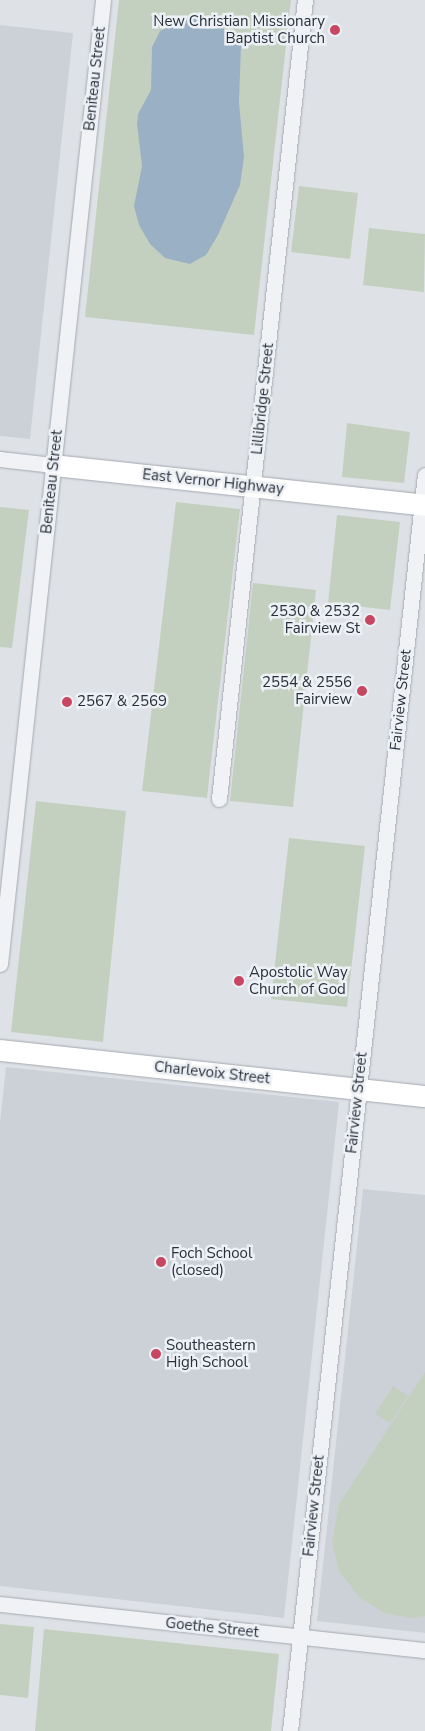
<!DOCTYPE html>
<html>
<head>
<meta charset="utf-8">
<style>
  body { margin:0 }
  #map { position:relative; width:425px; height:1731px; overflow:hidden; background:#dee2e7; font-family:"Nunito Sans",sans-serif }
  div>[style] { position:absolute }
  .built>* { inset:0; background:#ccd1d8 }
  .green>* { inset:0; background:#c4d0bf }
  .water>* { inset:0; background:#9ab1c5 }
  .roads { filter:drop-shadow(0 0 1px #a4a9b0) drop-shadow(0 0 1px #a4a9b0) }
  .street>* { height:15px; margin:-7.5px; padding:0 7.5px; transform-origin:7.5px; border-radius:7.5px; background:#f0f2f5 }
  .secondary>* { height:21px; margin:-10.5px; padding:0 10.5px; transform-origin:10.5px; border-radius:10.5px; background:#fff }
  .dots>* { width:14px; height:14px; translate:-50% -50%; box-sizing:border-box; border:2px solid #edf0f4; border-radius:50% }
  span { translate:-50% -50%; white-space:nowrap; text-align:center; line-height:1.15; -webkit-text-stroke:5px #edf0f4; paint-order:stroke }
  .poi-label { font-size:15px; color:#28303c }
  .right { translate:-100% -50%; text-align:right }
  .left { translate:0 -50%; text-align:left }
  .street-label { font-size:15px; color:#28303c }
</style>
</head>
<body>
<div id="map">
  <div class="built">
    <i style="clip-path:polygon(0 25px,73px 33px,30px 439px,0 436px)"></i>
    <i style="clip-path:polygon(6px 1067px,339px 1102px,284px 1618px,0 1586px,0 1122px)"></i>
    <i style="clip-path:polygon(363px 1189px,425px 1195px,425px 1633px,317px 1621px)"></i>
  </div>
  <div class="green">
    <i style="clip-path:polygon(119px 0,291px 0,254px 335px,85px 317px)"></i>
    <i style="clip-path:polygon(299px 186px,358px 193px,350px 259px,291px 252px)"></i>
    <i style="clip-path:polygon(369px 228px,425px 234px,424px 292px,363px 285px)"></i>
    <i style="clip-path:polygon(347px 423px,410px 432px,404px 483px,342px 477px)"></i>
    <i style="clip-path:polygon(176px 502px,240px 509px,207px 798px,142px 791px)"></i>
    <i style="clip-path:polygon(0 507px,29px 510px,12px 648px,0 647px)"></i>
    <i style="clip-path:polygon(337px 515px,400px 522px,390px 610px,328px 603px)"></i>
    <i style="clip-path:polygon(253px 583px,316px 590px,293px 807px,230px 801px)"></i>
    <i style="clip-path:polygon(36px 801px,126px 811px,103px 1042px,11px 1032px)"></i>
    <i style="clip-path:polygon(289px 838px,365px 846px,347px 1007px,271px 999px)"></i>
    <i style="clip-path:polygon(425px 1372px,425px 1616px,411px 1618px,384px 1613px,360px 1598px,339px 1571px,332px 1543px,339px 1504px)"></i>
    <i style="clip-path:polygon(393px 1386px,408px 1396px,390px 1423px,375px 1414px)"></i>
    <i style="clip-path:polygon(0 1624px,34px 1627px,28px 1698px,0 1695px)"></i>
    <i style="clip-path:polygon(44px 1629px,279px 1654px,271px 1731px,35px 1731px)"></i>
  </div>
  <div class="water">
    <i style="clip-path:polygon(194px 18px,224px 29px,241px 45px,239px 102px,244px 157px,240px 185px,218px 235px,206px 255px,190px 264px,165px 258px,150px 244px,139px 225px,134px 206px,142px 166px,137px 124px,138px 114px,151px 90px,152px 47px,160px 31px,181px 20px)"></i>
  </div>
  <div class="roads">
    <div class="street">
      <i style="left:0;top:459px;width:53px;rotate:6.5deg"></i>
      <i style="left:219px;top:799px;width:804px;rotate:-83.86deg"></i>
      <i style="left:0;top:964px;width:969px;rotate:-83.9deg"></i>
      <i style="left:0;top:1604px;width:427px;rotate:6.2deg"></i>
      <i style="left:290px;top:1731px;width:1263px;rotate:-83.87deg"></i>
    </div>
    <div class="secondary">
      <i style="left:53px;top:465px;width:374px;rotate:6.1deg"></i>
      <i style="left:0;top:1050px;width:427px;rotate:6.2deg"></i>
    </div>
  </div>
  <div class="dots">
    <i style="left:335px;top:30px;background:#c74762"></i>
    <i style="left:370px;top:620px;background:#c74762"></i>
    <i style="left:362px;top:691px;background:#c74762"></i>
    <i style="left:67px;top:702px;background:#c74762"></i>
    <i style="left:239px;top:981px;background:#c74762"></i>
    <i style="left:161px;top:1262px;background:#c74762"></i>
    <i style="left:156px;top:1354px;background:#c74762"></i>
  </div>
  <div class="poi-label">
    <span class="right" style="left:325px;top:30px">New Christian Missionary<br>Baptist Church</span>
    <span class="right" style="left:360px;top:620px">2530 &amp; 2532<br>Fairview St</span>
    <span class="right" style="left:352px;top:691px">2554 &amp; 2556<br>Fairview</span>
    <span class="left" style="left:77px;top:702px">2567 &amp; 2569</span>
    <span class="left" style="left:249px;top:981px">Apostolic Way<br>Church of God</span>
    <span class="left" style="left:171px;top:1262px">Foch School<br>(closed)</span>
    <span class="left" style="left:166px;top:1354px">Southeastern<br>High School</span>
  </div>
  <div class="street-label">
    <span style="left:95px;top:79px;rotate:-84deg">Beniteau Street</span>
    <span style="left:263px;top:399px;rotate:-84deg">Lillibridge Street</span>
    <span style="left:52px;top:482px;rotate:-84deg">Beniteau Street</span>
    <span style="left:213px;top:482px;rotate:6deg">East Vernor Highway</span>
    <span style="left:401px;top:700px;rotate:-84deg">Fairview Street</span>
    <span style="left:212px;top:1073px;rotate:6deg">Charlevoix Street</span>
    <span style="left:357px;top:1103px;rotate:-84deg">Fairview Street</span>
    <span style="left:314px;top:1506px;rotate:-84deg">Fairview Street</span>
    <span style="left:212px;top:1628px;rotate:6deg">Goethe Street</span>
  </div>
</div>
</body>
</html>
